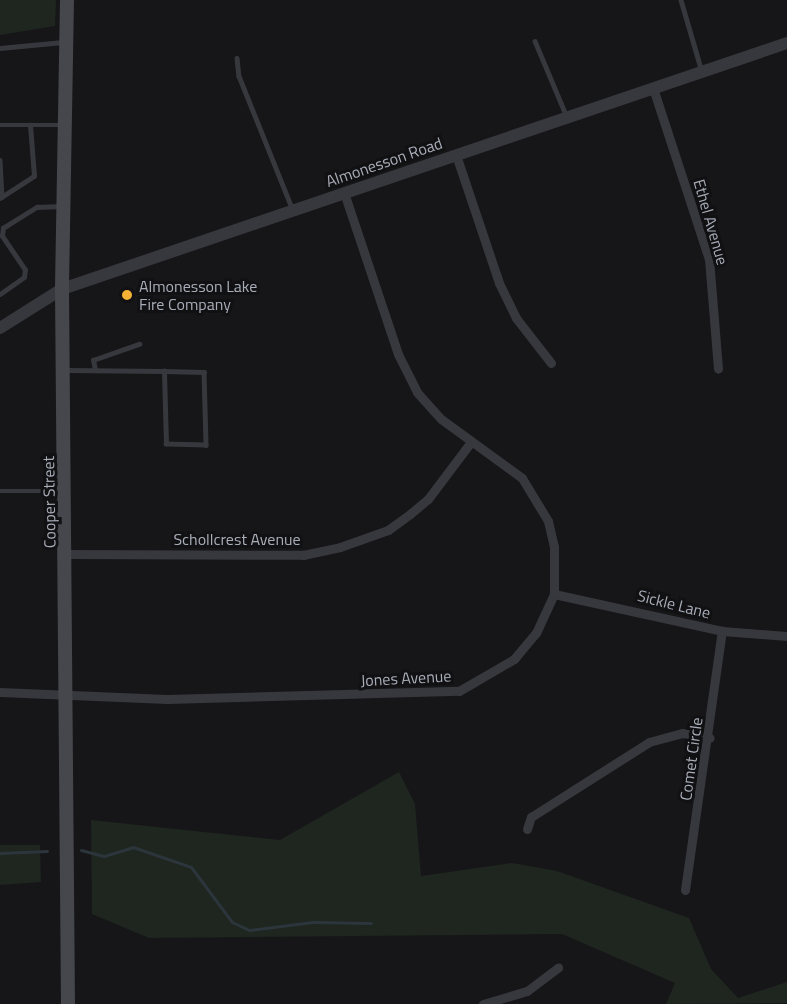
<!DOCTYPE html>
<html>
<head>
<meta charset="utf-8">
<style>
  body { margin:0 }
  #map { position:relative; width:787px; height:1004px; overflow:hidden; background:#161618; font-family:"Titillium Web",sans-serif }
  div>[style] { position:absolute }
  .green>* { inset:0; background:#1e261f }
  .stream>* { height:3px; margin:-1.5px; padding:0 1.5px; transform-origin:1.5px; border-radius:1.5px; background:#2c353c }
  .service>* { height:4.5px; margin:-2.25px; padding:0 2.25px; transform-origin:2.25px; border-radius:2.25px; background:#37383d }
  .minor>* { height:9px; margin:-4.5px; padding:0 4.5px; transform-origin:4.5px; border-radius:4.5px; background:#37383d }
  .tertiary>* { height:12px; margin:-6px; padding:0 6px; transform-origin:6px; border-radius:6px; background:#37383d }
  .secondary>* { height:14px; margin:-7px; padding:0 7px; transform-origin:7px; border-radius:7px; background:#45474d }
  .dots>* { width:16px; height:16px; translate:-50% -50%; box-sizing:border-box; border:3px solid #111113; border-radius:50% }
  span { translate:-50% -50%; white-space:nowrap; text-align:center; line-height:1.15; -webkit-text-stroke:6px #111113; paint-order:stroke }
  .street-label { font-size:16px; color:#a8adb8 }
  .poi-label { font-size:16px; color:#a8adb8 }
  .left { translate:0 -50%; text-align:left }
</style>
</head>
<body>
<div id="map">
  <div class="green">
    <i style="clip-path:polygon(0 0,56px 0,55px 26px,0 35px)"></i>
    <i style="clip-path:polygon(399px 772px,415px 804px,421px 876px,512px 863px,557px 871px,689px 918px,711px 969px,738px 998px,787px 982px,787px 1003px,666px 1004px,675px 983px,562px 934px,149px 938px,92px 914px,91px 820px,280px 840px)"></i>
    <i style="clip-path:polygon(0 845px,40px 845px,41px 882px,0 885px)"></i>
  </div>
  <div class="stream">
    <i style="left:81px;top:850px;width:24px;rotate:15deg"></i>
    <i style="left:104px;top:856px;width:30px;rotate:-17deg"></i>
    <i style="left:133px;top:847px;width:61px;rotate:19deg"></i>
    <i style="left:191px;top:867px;width:69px;rotate:53.3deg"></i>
    <i style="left:232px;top:922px;width:19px;rotate:25deg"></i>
    <i style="left:249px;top:930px;width:64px;rotate:-7.2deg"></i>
    <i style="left:312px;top:922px;width:59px;rotate:1deg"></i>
    <i style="left:0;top:853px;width:47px;rotate:-2.4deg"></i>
  </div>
  <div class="service">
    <i style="left:681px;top:0;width:75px;rotate:73.7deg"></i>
    <i style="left:535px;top:41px;width:82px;rotate:67.2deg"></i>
    <i style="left:0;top:48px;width:63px;rotate:-5.4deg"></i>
    <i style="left:237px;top:58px;width:18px;rotate:84deg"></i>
    <i style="left:239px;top:76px;width:142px;rotate:68.1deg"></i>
    <i style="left:0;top:125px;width:63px"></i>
    <i style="left:0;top:160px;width:37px;rotate:87deg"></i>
    <i style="left:0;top:198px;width:40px;rotate:-32.9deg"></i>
    <i style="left:34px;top:176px;width:51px;rotate:-94.5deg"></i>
    <i style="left:0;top:294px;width:29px;rotate:-35deg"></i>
    <i style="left:24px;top:277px;width:7px;rotate:-82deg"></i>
    <i style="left:25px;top:270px;width:41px;rotate:-124.1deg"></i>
    <i style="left:2px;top:236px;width:8px;rotate:-83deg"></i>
    <i style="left:3px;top:228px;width:40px;rotate:-32deg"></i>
    <i style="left:37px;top:207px;width:25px;rotate:-2deg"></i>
    <i style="left:66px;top:370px;width:98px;rotate:0.6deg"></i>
    <i style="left:164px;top:371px;width:40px;rotate:1.4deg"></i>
    <i style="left:204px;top:372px;width:73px;rotate:88.4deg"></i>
    <i style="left:206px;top:445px;width:40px;rotate:-178.6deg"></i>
    <i style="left:166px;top:444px;width:73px;rotate:-91.6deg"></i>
    <i style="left:95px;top:370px;width:10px;rotate:-101deg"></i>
    <i style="left:93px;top:360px;width:49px;rotate:-19.2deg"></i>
    <i style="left:0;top:491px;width:60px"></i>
  </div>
  <div class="minor">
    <i style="left:653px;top:88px;width:180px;rotate:71.9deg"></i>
    <i style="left:709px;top:259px;width:110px;rotate:85.3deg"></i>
    <i style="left:456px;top:155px;width:135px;rotate:71.4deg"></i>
    <i style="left:499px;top:283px;width:39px;rotate:64deg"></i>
    <i style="left:516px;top:318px;width:57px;rotate:52.1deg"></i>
    <i style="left:67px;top:554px;width:236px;rotate:0.2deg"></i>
    <i style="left:303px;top:555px;width:38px;rotate:-12deg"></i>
    <i style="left:340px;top:547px;width:51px;rotate:-19.5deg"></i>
    <i style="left:388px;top:530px;width:27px;rotate:-36deg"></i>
    <i style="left:410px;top:514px;width:23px;rotate:-40deg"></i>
    <i style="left:428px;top:499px;width:71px;rotate:-53deg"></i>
    <i style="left:554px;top:594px;width:172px;rotate:12.4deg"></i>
    <i style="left:722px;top:631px;width:65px;rotate:4.4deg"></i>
    <i style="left:0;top:692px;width:167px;rotate:2.4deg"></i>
    <i style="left:167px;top:699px;width:292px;rotate:-1.6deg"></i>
    <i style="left:459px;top:691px;width:64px;rotate:-30.2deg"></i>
    <i style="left:514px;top:659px;width:34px;rotate:-50deg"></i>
    <i style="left:536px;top:633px;width:43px;rotate:-65.2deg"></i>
    <i style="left:554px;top:594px;width:47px;rotate:-90deg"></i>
    <i style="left:554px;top:547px;width:27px;rotate:-103deg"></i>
    <i style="left:548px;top:521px;width:50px;rotate:-121.2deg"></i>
    <i style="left:522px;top:478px;width:100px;rotate:-143.9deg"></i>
    <i style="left:441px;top:419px;width:36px;rotate:-132deg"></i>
    <i style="left:417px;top:392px;width:42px;rotate:-116.6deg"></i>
    <i style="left:398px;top:354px;width:170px;rotate:-108.5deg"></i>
    <i style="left:527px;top:829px;width:13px;rotate:-72deg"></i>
    <i style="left:531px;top:817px;width:140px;rotate:-32.4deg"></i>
    <i style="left:649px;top:742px;width:34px;rotate:-15deg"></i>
    <i style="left:682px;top:733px;width:28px;rotate:10deg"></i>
    <i style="left:685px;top:890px;width:262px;rotate:-81.9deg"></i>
    <i style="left:483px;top:1004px;width:46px;rotate:-16.5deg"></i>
    <i style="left:527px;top:991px;width:39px;rotate:-37deg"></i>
  </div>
  <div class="tertiary">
    <i style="left:0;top:328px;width:73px;rotate:-32.2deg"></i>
    <i style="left:62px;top:289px;width:766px;rotate:-18.74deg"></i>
  </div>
  <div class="secondary">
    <i style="left:67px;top:0;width:289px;rotate:91deg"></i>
    <i style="left:62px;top:289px;width:715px;rotate:89.52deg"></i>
  </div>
  <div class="dots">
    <i style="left:127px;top:295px;background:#f2b134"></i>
  </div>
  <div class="street-label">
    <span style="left:384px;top:162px;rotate:-19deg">Almonesson Road</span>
    <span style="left:711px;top:222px;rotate:74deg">Ethel Avenue</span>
    <span style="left:49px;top:502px;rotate:-91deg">Cooper Street</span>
    <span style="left:237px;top:539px">Schollcrest Avenue</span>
    <span style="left:674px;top:604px;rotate:14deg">Sickle Lane</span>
    <span style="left:406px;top:678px;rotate:-3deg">Jones Avenue</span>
    <span style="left:691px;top:759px;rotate:-82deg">Comet Circle</span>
  </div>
  <div class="poi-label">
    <span class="left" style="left:139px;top:295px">Almonesson Lake<br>Fire Company</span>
  </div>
</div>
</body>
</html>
